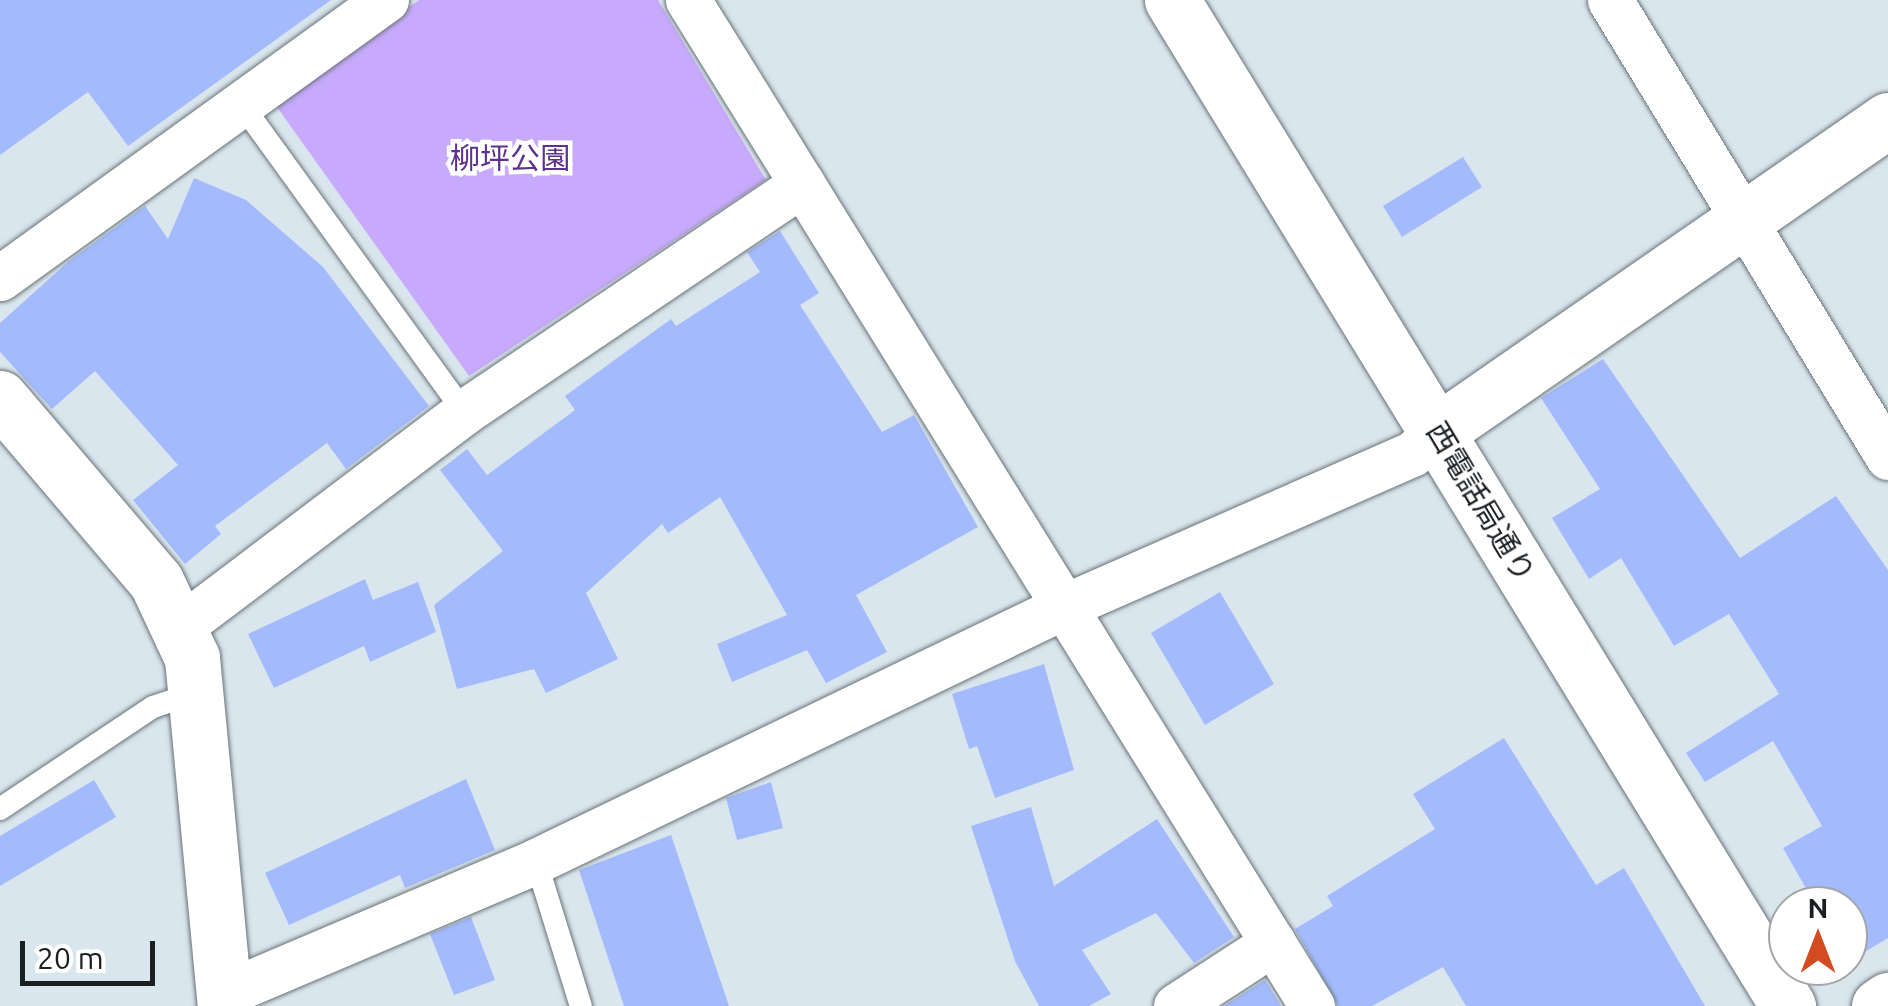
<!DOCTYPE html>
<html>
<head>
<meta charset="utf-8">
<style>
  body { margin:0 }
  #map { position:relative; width:1888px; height:1006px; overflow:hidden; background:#dae6ed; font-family:Ubuntu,"Noto Sans JP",sans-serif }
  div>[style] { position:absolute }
  .green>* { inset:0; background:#c7aafb }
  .building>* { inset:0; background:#a3bbfc }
  .roads { filter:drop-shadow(0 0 2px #697379) drop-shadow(0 0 2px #697379) }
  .service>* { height:22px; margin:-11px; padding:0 11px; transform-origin:11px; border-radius:11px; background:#fff }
  .minor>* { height:45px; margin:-22.5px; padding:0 22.5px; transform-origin:22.5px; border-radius:22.5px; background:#fff }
  .tertiary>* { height:55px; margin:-27.5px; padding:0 27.5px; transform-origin:27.5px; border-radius:27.5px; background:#fff }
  span { translate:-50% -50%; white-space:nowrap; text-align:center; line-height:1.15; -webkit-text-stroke:9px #fff; paint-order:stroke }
  .park-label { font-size:30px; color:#5c3291 }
  .street-label { font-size:30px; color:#1b1f22 }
  .north { position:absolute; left:1768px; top:886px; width:100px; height:100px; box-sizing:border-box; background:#fff; border:2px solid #a4a5a7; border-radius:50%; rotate:0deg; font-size:28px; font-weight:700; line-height:40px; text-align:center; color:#1b1f22 }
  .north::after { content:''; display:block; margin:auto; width:35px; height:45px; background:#d34b20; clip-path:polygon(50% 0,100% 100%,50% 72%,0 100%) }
  .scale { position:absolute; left:20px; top:941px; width:135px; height:45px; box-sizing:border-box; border:5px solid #1b1f22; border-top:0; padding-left:12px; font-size:30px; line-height:35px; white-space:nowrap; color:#1b1f22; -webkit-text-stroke:8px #fff; paint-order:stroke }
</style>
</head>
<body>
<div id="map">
  <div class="green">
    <i style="clip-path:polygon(419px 0,658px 0,766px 180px,469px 376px,274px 103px)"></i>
  </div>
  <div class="building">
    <i style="clip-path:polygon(0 0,331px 0,128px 146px,88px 92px,0 155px)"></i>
    <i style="clip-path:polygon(1463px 157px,1482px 187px,1402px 237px,1383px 206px)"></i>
    <i style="clip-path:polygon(194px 178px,246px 200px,323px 267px,429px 406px,346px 469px,327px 443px,215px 526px,221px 534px,185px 564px,133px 500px,178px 465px,95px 371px,52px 409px,0 352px,0 323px,69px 261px,145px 206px,168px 239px)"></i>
    <i style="clip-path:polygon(780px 231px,819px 293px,800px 305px,882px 432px,914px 415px,978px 527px,856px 595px,887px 652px,826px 683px,807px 650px,732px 682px,717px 644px,787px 615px,720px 497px,668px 533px,662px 524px,586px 593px,618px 659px,546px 693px,534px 669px,457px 689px,434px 605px,503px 551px,440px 470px,467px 449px,487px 475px,575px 410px,565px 396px,671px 319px,676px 326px,760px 272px,747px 252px)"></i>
    <i style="clip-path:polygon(1603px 359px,1740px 558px,1836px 496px,1888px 570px,1888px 938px,1848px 962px,1848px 906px,1816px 906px,1783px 848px,1822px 826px,1773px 741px,1705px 782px,1686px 753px,1779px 694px,1729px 614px,1674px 646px,1621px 558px,1589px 579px,1552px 518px,1600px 489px,1541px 398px)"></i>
    <i style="clip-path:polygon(365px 579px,373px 600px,418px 582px,436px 632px,370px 662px,364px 646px,274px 688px,248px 634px)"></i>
    <i style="clip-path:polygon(1220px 592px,1274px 684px,1205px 725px,1151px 633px)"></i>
    <i style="clip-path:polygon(1044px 664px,1074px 770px,995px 798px,977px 746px,969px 749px,952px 694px)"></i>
    <i style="clip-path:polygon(1504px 738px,1596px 885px,1624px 868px,1705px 1006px,1466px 1006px,1443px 967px,1372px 1006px,1338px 1006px,1295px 929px,1333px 906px,1327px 896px,1435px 829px,1413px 794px)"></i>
    <i style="clip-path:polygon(466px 779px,495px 850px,405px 888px,400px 875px,289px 925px,265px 873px)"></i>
    <i style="clip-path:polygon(94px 780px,116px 817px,0 886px,0 836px)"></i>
    <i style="clip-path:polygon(771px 782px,783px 828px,737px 840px,726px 798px)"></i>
    <i style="clip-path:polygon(1031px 807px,1054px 886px,1157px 819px,1234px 937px,1194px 963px,1156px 913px,1082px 950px,1111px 994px,1089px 1006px,1039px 1006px,1015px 961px,971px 826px)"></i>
    <i style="clip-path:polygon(671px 835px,729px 1006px,624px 1006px,579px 870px)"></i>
    <i style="clip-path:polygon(471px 917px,495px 980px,454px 995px,430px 934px)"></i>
    <i style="clip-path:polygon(1265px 980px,1281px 1006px,1224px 1006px)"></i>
  </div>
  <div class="roads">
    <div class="service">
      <i style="left:242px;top:105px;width:379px;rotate:54.1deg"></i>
      <i style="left:0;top:809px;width:184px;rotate:-33.7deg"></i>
      <i style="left:153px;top:707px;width:44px;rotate:-18.4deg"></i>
      <i style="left:536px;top:861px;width:152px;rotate:72.8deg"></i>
    </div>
    <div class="minor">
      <i style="left:688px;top:0;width:1184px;rotate:58.19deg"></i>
      <i style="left:1610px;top:0;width:535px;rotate:58.69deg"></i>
      <i style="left:0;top:278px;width:476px;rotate:-35.8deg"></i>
      <i style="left:180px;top:627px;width:356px;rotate:-37.1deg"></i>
      <i style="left:464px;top:412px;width:408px;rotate:-34deg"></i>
      <i style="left:221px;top:995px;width:342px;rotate:-23deg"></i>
      <i style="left:536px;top:861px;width:585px;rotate:-25.73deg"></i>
      <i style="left:1063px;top:607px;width:381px;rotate:-23.7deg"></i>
      <i style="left:1412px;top:454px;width:35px;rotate:-41deg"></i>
      <i style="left:1176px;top:1006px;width:116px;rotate:-33deg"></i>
    </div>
    <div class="tertiary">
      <i style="left:1172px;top:0;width:1180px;rotate:58.52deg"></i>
      <i style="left:0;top:398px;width:240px;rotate:49.6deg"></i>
      <i style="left:156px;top:581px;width:85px;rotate:64.9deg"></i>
      <i style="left:192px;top:658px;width:350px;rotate:84.6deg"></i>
      <i style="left:1438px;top:431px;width:547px;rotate:-34.65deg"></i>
      <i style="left:1879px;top:1006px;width:11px;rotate:-34deg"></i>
    </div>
  </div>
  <div class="park-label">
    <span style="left:510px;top:158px">柳坪公園</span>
  </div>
  <div class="street-label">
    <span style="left:1481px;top:502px;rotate:59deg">西電話局通り</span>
  </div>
  <div class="north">N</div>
  <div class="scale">20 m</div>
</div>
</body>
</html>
